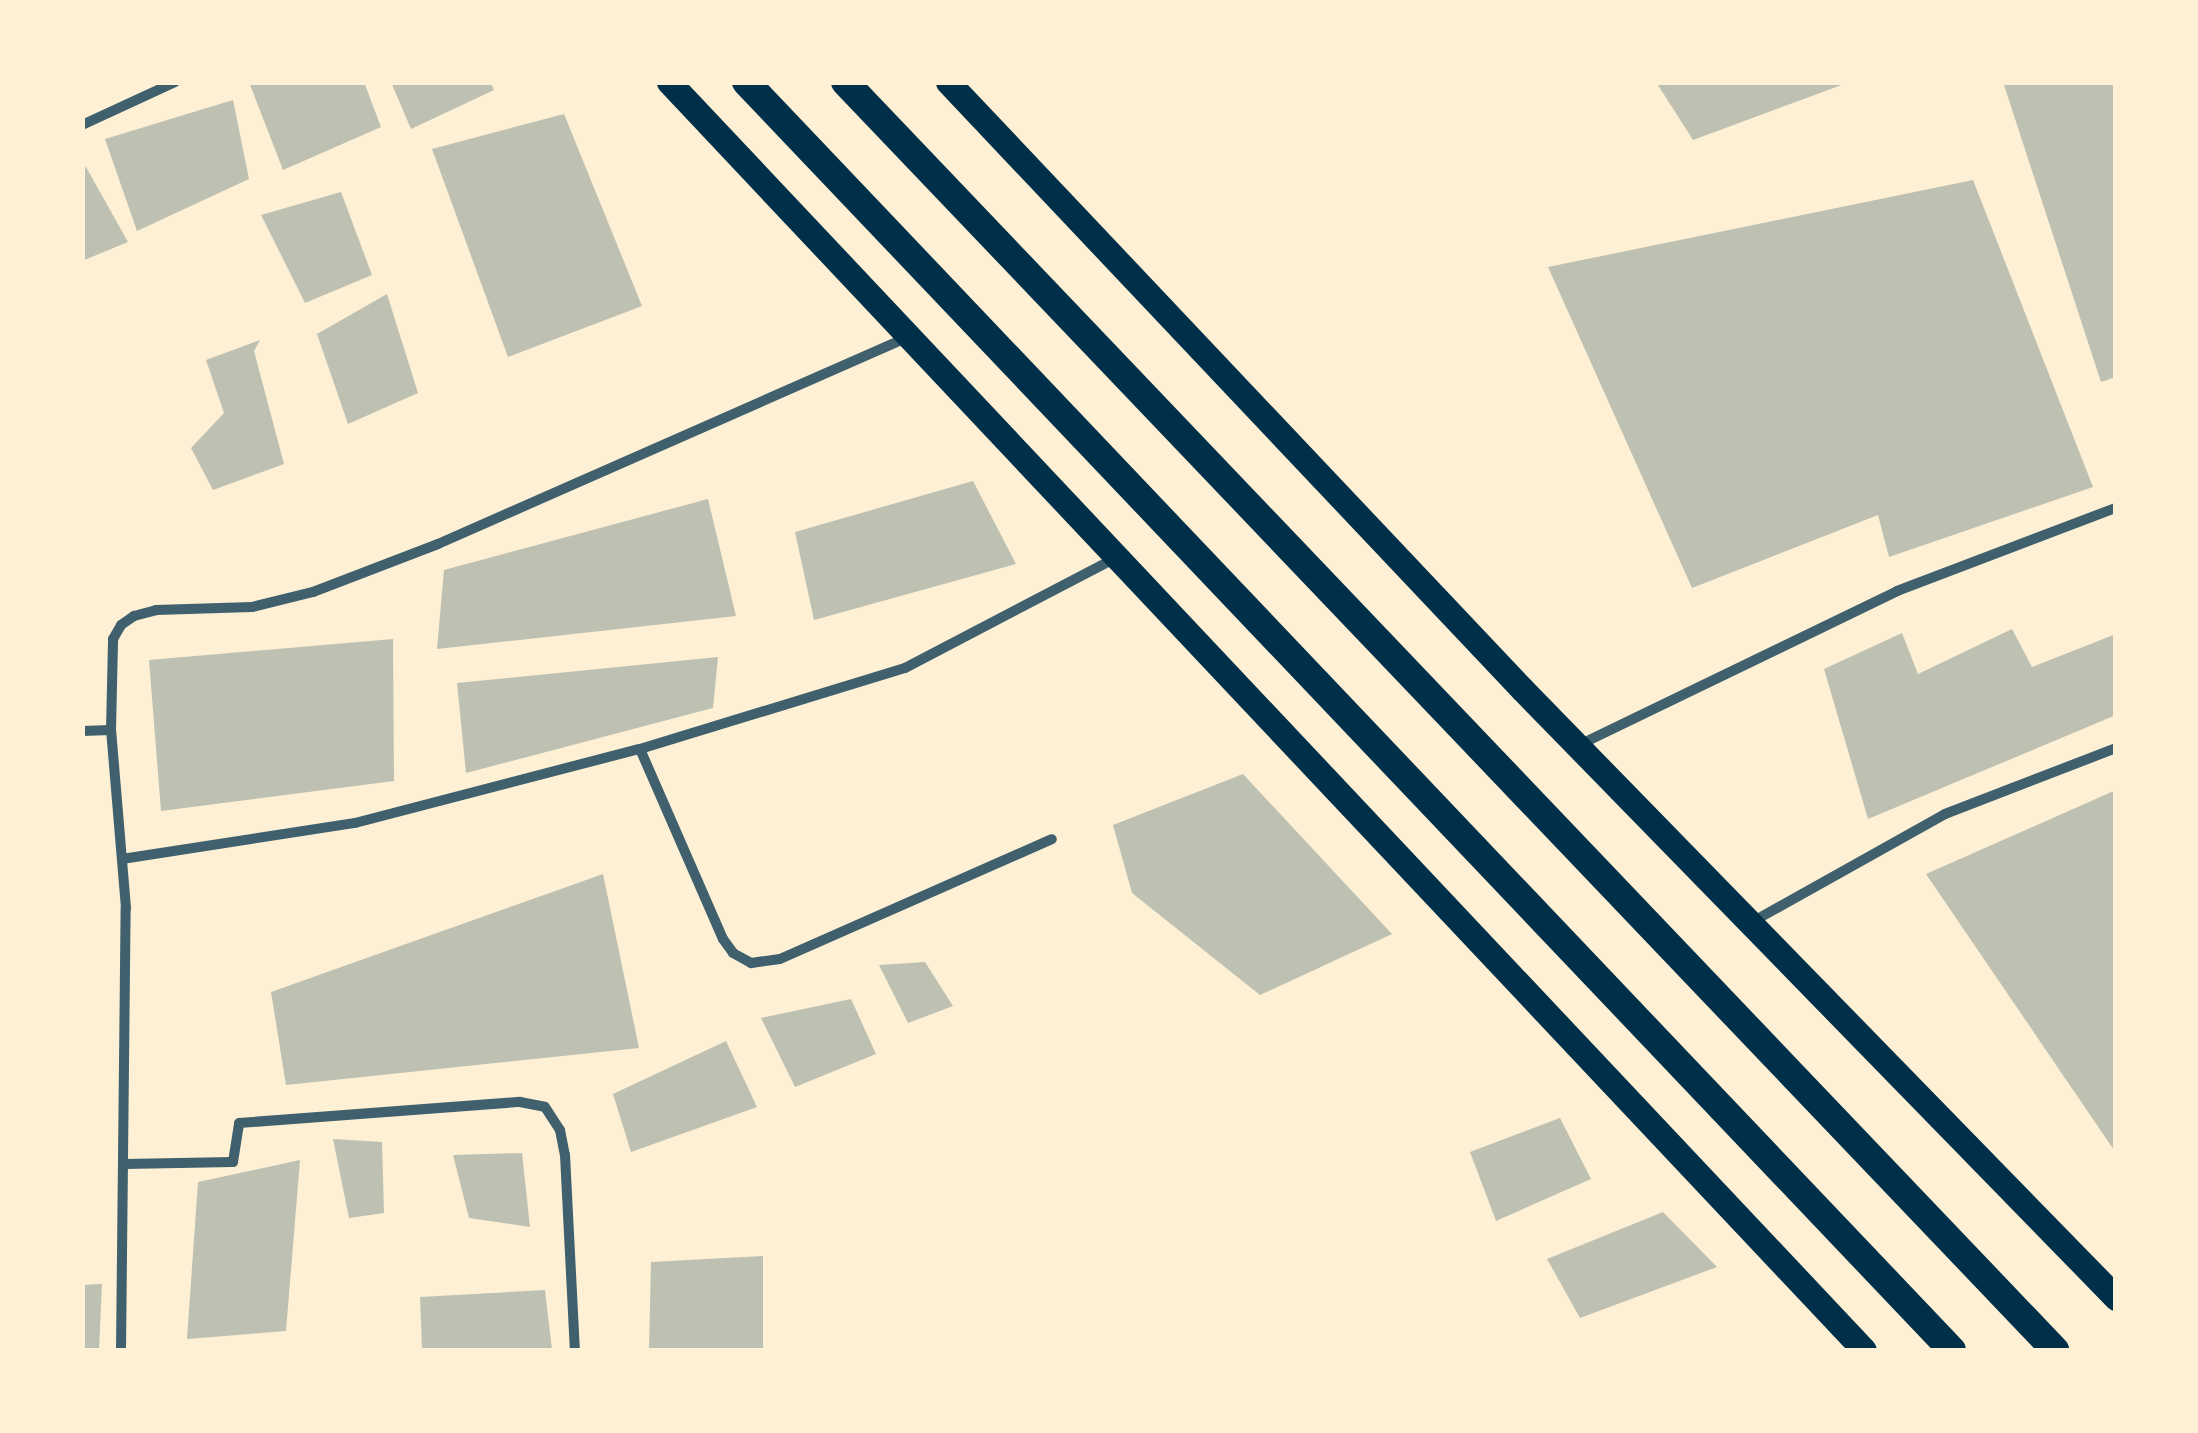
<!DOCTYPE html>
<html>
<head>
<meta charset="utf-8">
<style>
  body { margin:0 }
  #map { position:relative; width:2198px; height:1433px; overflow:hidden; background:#fdf0d5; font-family:"Alegreya Sans",sans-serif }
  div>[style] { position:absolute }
  .building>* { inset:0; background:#bec0b2 }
  .minor>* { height:10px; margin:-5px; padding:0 5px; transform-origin:5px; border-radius:5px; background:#3f606c }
  .primary>* { height:25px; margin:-12.5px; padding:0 12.5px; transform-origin:12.5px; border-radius:12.5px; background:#003049 }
  .trunk>* { height:28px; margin:-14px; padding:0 14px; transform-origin:14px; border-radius:14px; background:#003049 }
  span { translate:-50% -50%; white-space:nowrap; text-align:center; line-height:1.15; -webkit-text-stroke:10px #fdf0d5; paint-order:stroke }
  .frame { position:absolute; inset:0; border:85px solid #fdf0d5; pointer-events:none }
</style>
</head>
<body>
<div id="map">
  <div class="building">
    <i style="clip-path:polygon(249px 82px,364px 82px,381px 127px,283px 170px)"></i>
    <i style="clip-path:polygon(391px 82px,490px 82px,494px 90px,411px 129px)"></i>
    <i style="clip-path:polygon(1656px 82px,1847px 82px,1847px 83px,1693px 140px)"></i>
    <i style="clip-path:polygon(2003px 82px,2116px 82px,2116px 377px,2101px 382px)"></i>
    <i style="clip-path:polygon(233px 100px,249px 179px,137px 231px,105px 139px)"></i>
    <i style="clip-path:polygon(564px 114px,642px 306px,508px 357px,432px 149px)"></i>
    <i style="clip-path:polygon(86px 167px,128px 242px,82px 261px,82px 168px)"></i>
    <i style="clip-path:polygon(1973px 180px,2093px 487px,1889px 557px,1878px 515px,1692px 588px,1548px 267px)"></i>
    <i style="clip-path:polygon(341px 192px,372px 275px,305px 303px,261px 215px)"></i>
    <i style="clip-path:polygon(387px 294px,418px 393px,348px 424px,317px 334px)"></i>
    <i style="clip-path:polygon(260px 340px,254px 351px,284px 464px,213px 490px,191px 448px,224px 413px,206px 360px)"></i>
    <i style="clip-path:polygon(973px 481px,1016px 564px,814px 620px,795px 532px)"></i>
    <i style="clip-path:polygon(708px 499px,736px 616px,437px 649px,444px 570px)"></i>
    <i style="clip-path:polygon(2012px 629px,2032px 667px,2116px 634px,2116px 715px,1868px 819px,1824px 669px,1902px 633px,1918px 674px)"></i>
    <i style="clip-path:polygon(393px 639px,394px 781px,161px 811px,149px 660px)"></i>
    <i style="clip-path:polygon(718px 657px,713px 708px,466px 773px,457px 683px)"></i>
    <i style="clip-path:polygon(1243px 774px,1392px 934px,1260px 995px,1132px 893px,1113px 825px)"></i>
    <i style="clip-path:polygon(2116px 790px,2116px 1153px,1926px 874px)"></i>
    <i style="clip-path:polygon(603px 874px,639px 1048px,286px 1085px,271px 992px)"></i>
    <i style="clip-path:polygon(925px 962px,953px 1006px,908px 1023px,879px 965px)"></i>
    <i style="clip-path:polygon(851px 999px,876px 1054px,795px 1087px,761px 1018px)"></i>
    <i style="clip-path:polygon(726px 1041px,757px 1107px,631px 1152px,613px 1094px)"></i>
    <i style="clip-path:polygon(1560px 1118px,1591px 1179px,1496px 1221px,1470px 1152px)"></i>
    <i style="clip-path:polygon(333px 1139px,382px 1142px,384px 1213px,349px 1218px)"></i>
    <i style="clip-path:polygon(522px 1153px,530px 1227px,469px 1218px,453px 1155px)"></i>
    <i style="clip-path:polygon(300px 1160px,286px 1331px,187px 1339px,198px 1182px)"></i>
    <i style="clip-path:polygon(1663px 1212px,1717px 1267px,1580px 1318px,1547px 1259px)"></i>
    <i style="clip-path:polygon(763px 1256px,763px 1350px,649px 1350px,651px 1262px)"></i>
    <i style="clip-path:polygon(102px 1284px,99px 1350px,82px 1350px,82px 1285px)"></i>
    <i style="clip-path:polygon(545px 1290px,552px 1350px,422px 1350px,420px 1297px)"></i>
  </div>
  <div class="minor">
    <i style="left:82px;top:125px;width:102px;rotate:-24.8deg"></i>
    <i style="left:82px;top:731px;width:29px;rotate:-2deg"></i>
    <i style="left:1577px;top:746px;width:356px;rotate:-25.8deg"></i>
    <i style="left:1897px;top:591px;width:234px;rotate:-20.8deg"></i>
    <i style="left:640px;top:749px;width:207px;rotate:66.4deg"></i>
    <i style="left:723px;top:939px;width:17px;rotate:54deg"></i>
    <i style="left:733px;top:953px;width:21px;rotate:29deg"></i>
    <i style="left:751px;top:963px;width:29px;rotate:-8deg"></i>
    <i style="left:780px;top:959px;width:297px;rotate:-23.8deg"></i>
    <i style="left:122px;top:859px;width:236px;rotate:-8.8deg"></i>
    <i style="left:355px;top:823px;width:294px;rotate:-14.6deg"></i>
    <i style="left:640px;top:749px;width:277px;rotate:-17deg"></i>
    <i style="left:905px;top:668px;width:237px;rotate:-27.6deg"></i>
    <i style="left:1752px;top:922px;width:221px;rotate:-29.2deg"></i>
    <i style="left:1945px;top:814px;width:183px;rotate:-21.1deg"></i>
    <i style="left:125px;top:1164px;width:108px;rotate:-1.1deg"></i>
    <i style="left:233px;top:1162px;width:39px;rotate:-81deg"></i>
    <i style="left:239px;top:1123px;width:282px;rotate:-4.3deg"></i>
    <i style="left:520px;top:1102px;width:25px;rotate:11deg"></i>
    <i style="left:545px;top:1107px;width:27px;rotate:57deg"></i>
    <i style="left:560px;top:1130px;width:25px;rotate:79deg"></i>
    <i style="left:565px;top:1155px;width:195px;rotate:87.1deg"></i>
    <i style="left:121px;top:1350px;width:442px;rotate:-89.4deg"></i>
    <i style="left:126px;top:908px;width:179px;rotate:-94.8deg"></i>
    <i style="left:111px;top:730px;width:91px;rotate:-88.7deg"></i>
    <i style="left:113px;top:639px;width:16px;rotate:-60deg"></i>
    <i style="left:121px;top:625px;width:16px;rotate:-35deg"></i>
    <i style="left:134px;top:616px;width:23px;rotate:-15deg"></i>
    <i style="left:156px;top:610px;width:96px;rotate:-1.8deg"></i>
    <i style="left:252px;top:607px;width:63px;rotate:-13.8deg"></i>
    <i style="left:313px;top:592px;width:134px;rotate:-21deg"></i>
    <i style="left:438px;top:544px;width:514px;rotate:-23.77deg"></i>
  </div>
  <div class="primary">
    <i style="left:669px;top:82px;width:1742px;rotate:46.7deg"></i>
    <i style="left:948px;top:82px;width:835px;rotate:46.6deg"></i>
    <i style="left:1522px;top:689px;width:851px;rotate:45.71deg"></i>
  </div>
  <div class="trunk">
    <i style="left:746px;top:82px;width:1750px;rotate:46.44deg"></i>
    <i style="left:845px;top:82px;width:1753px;rotate:46.34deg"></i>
  </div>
  <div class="frame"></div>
</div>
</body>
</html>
